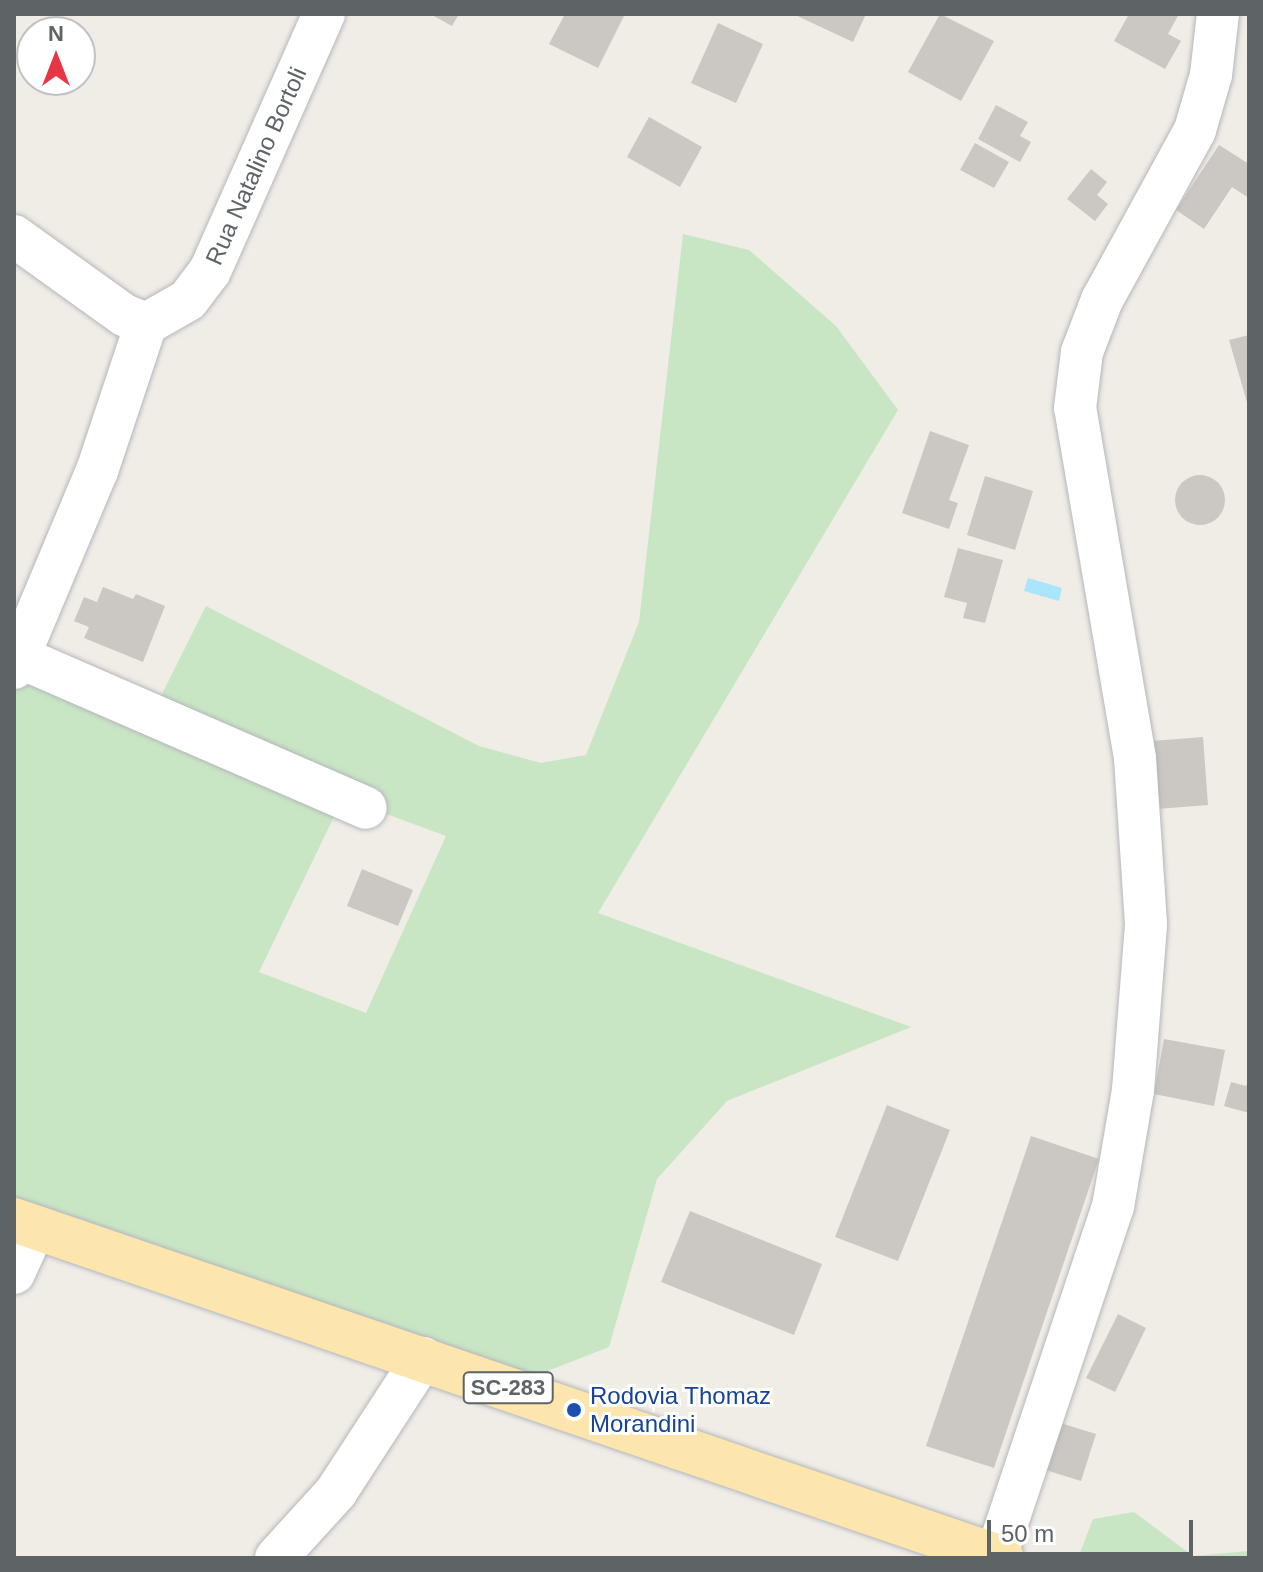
<!DOCTYPE html>
<html>
<head>
<meta charset="utf-8">
<style>
  body { margin:0 }
  #map { position:relative; width:1263px; height:1572px; overflow:hidden; background:#f0ece6; font-family:Arial,sans-serif }
  div>[style] { position:absolute }
  .green>* { inset:0; background:#c9e6c4 }
  .water>* { inset:0; background:#a9e5fd }
  .building>* { inset:0; background:#cbc7c3 }
  .round { border-radius:50% }
  .roads { filter:drop-shadow(0 0 2px #b4b7bb) drop-shadow(0 0 2px #b4b7bb) }
  .minor>* { height:42px; margin:-21px; padding:0 21px; transform-origin:21px; border-radius:21px; background:#fff }
  .major>* { height:44px; margin:-22px; padding:0 22px; transform-origin:22px; border-radius:22px; background:#fde5ae }
  .dots>* { width:22px; height:22px; translate:-50% -50%; box-sizing:border-box; border:4px solid #fff; border-radius:50% }
  span { translate:-50% -50%; white-space:nowrap; text-align:center; line-height:1.15; -webkit-text-stroke:6px #fff; paint-order:stroke }
  .shield-label span { padding:2px 6px; background:#fff; border:2px solid; border-radius:6px; -webkit-text-stroke-width:0 }
  .shield-label { font-size:22px; color:#5e6366; font-weight:700 }
  .street-label { font-size:24px; color:#5e6366 }
  .transit-label { font-size:24px; color:#164399 }
  .left { translate:0 -50%; text-align:left }
  .frame { position:absolute; inset:0; border:16px solid #5e6366; pointer-events:none }
  .north { position:absolute; left:16px; top:16px; width:80px; height:80px; box-sizing:border-box; background:#fff; border:2px solid #bfc1c2; border-radius:50%; rotate:0deg; font-size:22px; font-weight:700; line-height:32px; text-align:center; color:#5e6366 }
  .north::after { content:''; display:block; margin:auto; width:28px; height:36px; background:#e63643; clip-path:polygon(50% 0,100% 100%,50% 72%,0 100%) }
  .scale { position:absolute; left:987px; top:1520px; width:206px; height:36px; box-sizing:border-box; border:4px solid #5e6366; border-top:0; padding-left:10px; font-size:24px; line-height:28px; white-space:nowrap; color:#5e6366; -webkit-text-stroke:6px #fff; paint-order:stroke }
</style>
</head>
<body>
<div id="map">
  <div class="green">
    <i style="clip-path:polygon(evenodd,683px 234px,749px 250px,836px 326px,898px 410px,598px 913px,911px 1027px,727px 1101px,657px 1179px,609px 1347px,507px 1387px,14px 1220px,14px 668px,152px 714px,206px 606px,479px 746px,541px 763px,586px 755px,639px 622px,683px 234px,343px 798px,446px 836px,366px 1013px,259px 972px,343px 798px)"></i>
    <i style="clip-path:polygon(1134px 1512px,1193px 1556px,1249px 1551px,1249px 1558px,1078px 1558px,1093px 1519px)"></i>
  </div>
  <div class="water">
    <i style="clip-path:polygon(1028px 578px,1062px 588px,1059px 601px,1024px 591px)"></i>
  </div>
  <div class="building">
    <i style="clip-path:polygon(430px 14px,459px 14px,452px 26px)"></i>
    <i style="clip-path:polygon(565px 14px,625px 14px,598px 68px,549px 44px)"></i>
    <i style="clip-path:polygon(793px 14px,866px 14px,853px 42px)"></i>
    <i style="clip-path:polygon(940px 14px,994px 41px,961px 101px,908px 72px)"></i>
    <i style="clip-path:polygon(1129px 14px,1179px 14px,1168px 34px,1181px 41px,1165px 69px,1114px 41px)"></i>
    <i style="clip-path:polygon(718px 23px,763px 44px,736px 103px,691px 83px)"></i>
    <i style="clip-path:polygon(996px 105px,1028px 122px,1020px 136px,1031px 142px,1020px 162px,978px 139px)"></i>
    <i style="clip-path:polygon(649px 117px,702px 147px,680px 187px,627px 157px)"></i>
    <i style="clip-path:polygon(975px 143px,1009px 162px,994px 188px,960px 170px)"></i>
    <i style="clip-path:polygon(1219px 145px,1249px 164px,1249px 198px,1232px 187px,1204px 229px,1176px 210px)"></i>
    <i style="clip-path:polygon(1091px 169px,1107px 182px,1097px 195px,1108px 204px,1095px 221px,1067px 199px)"></i>
    <i style="clip-path:polygon(1249px 335px,1249px 406px,1248px 406px,1229px 340px)"></i>
    <i style="clip-path:polygon(930px 431px,969px 445px,949px 500px,958px 503px,949px 529px,902px 513px)"></i>
    <i class="round" style="left:1175px;top:475px;width:50px;height:50px"></i>
    <i style="clip-path:polygon(985px 476px,1033px 491px,1015px 550px,967px 535px)"></i>
    <i style="clip-path:polygon(958px 548px,1003px 560px,985px 623px,963px 618px,967px 603px,944px 597px)"></i>
    <i style="clip-path:polygon(103px 587px,133px 599px,136px 594px,165px 606px,143px 662px,84px 638px,89px 627px,74px 621px,84px 597px,97px 602px)"></i>
    <i style="clip-path:polygon(1203px 737px,1208px 805px,1157px 809px,1152px 741px)"></i>
    <i style="clip-path:polygon(362px 869px,413px 890px,398px 926px,347px 906px)"></i>
    <i style="clip-path:polygon(1164px 1039px,1225px 1050px,1214px 1106px,1154px 1094px)"></i>
    <i style="clip-path:polygon(1249px 1079px,1249px 1113px,1224px 1106px,1231px 1082px,1246px 1086px)"></i>
    <i style="clip-path:polygon(887px 1105px,950px 1130px,898px 1261px,835px 1237px)"></i>
    <i style="clip-path:polygon(1031px 1136px,1099px 1159px,994px 1468px,926px 1446px)"></i>
    <i style="clip-path:polygon(690px 1211px,822px 1264px,794px 1335px,661px 1282px)"></i>
    <i style="clip-path:polygon(1118px 1314px,1146px 1328px,1115px 1392px,1086px 1378px)"></i>
    <i style="clip-path:polygon(1054px 1421px,1096px 1434px,1081px 1481px,1039px 1468px)"></i>
  </div>
  <div class="roads">
    <div class="minor">
      <i style="left:14px;top:236px;width:135px;rotate:35.7deg"></i>
      <i style="left:124px;top:315px;width:24px;rotate:22deg"></i>
      <i style="left:146px;top:324px;width:48px;rotate:-29.7deg"></i>
      <i style="left:188px;top:300px;width:36px;rotate:-53deg"></i>
      <i style="left:210px;top:271px;width:281px;rotate:-66.1deg"></i>
      <i style="left:19px;top:657px;width:378px;rotate:23.5deg"></i>
      <i style="left:14px;top:668px;width:214px;rotate:-67.2deg"></i>
      <i style="left:97px;top:471px;width:155px;rotate:-71.6deg"></i>
      <i style="left:14px;top:1273px;width:51px;rotate:-65.5deg"></i>
      <i style="left:996px;top:1556px;width:368px;rotate:-71.5deg"></i>
      <i style="left:1113px;top:1207px;width:119px;rotate:-80.3deg"></i>
      <i style="left:1133px;top:1090px;width:167px;rotate:-85.5deg"></i>
      <i style="left:1146px;top:924px;width:166px;rotate:-93.8deg"></i>
      <i style="left:1135px;top:758px;width:355px;rotate:-99.7deg"></i>
      <i style="left:1075px;top:408px;width:56px;rotate:-82.9deg"></i>
      <i style="left:1082px;top:352px;width:56px;rotate:-69deg"></i>
      <i style="left:1102px;top:300px;width:194px;rotate:-61.3deg"></i>
      <i style="left:1195px;top:130px;width:57px;rotate:-73.8deg"></i>
      <i style="left:1211px;top:75px;width:61px;rotate:-83.5deg"></i>
      <i style="left:276px;top:1558px;width:89px;rotate:-47.7deg"></i>
      <i style="left:336px;top:1492px;width:160px;rotate:-57deg"></i>
    </div>
    <div class="major">
      <i style="left:14px;top:1220px;width:1044px;rotate:18.89deg"></i>
    </div>
  </div>
  <div class="dots">
    <i style="left:574px;top:1410px;background:#1a4fb4"></i>
  </div>
  <div class="shield-label">
    <span style="left:508px;top:1388px">SC-283</span>
  </div>
  <div class="street-label">
    <span style="left:256px;top:166px;rotate:-66deg">Rua Natalino Bortoli</span>
  </div>
  <div class="transit-label">
    <span class="left" style="left:590px;top:1410px">Rodovia Thomaz<br>Morandini</span>
  </div>
  <div class="frame"></div>
  <div class="north">N</div>
  <div class="scale">50 m</div>
</div>
</body>
</html>
